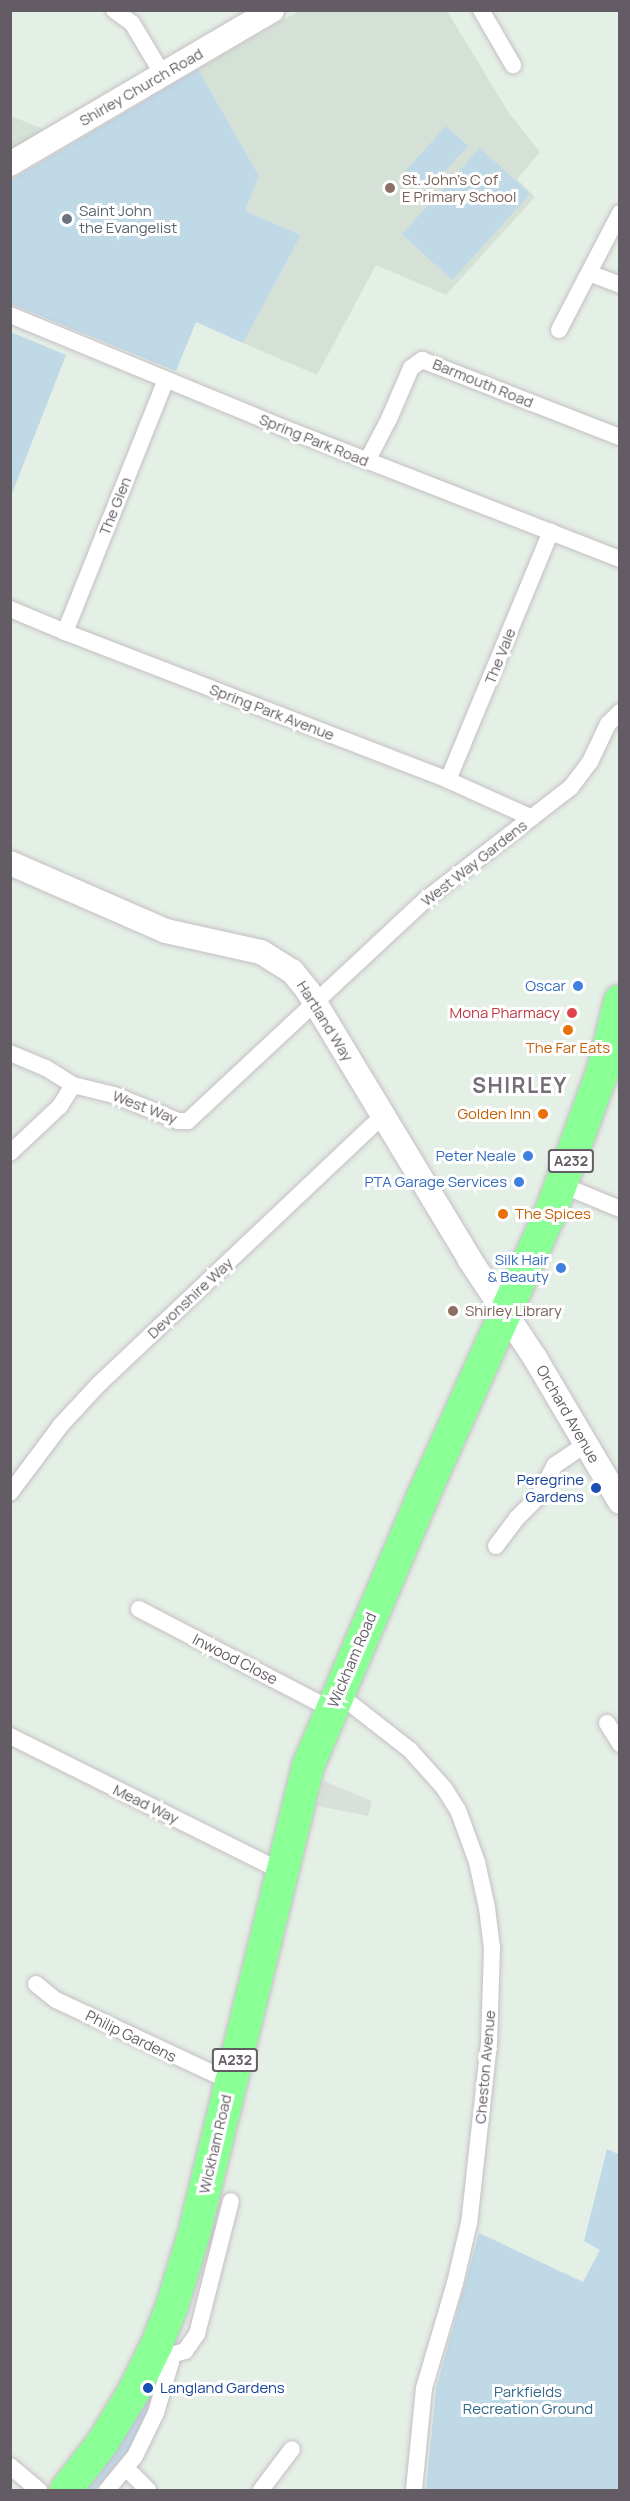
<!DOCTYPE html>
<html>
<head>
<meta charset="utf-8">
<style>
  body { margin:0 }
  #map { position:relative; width:630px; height:2501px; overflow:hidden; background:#e4efe5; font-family:Manrope,sans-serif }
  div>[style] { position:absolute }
  .industrial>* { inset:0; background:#d8e0d9 }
  .education>* { inset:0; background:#d5e1d6 }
  .green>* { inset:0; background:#bfd9e7 }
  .roads { filter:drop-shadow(0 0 2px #c5bec5) drop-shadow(0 0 2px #c5bec5) }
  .street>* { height:16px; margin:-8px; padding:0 8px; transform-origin:8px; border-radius:8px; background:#fff }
  .secondary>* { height:24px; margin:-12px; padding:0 12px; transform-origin:12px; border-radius:12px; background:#fff }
  .highway>* { height:32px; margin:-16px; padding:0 16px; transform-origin:16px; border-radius:16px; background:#8aff95 }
  .dots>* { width:16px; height:16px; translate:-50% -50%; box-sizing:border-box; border:3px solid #fff; border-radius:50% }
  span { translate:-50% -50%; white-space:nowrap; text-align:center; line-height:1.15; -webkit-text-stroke:6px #fff; paint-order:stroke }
  .shield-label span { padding:2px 4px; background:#fff; border:2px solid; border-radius:4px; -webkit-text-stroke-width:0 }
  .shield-label { font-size:14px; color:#645c65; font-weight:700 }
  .street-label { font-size:15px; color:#645c65 }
  .education-label { font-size:15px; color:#785e54 }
  .left { translate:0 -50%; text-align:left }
  .worship-label { font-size:15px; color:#5b616d }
  .shop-label { font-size:15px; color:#366cbe }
  .right { translate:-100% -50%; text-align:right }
  .health-label { font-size:15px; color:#be3a42 }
  .food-label { font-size:15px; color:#c56008 }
  .transit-label { font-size:15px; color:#164399 }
  .park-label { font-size:15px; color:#34698b }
  .district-label { font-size:21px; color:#756d77; font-weight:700; letter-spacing:1.5px }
  .frame { position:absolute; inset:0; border:12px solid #645c65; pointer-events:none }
</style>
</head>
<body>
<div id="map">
  <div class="industrial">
    <i style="clip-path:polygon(324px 1781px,372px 1801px,368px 1816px,318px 1806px)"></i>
  </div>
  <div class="education">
    <i style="clip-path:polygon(299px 11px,447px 11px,509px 113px,540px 152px,517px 179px,535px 197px,446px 295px,376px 265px,317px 375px,243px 343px,301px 235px,245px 211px,259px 176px,198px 69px)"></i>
    <i style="clip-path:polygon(11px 116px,46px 130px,11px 151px)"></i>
  </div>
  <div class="green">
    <i style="clip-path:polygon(198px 69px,259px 176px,245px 211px,301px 235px,243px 343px,196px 322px,176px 371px,11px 304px,11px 180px)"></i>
    <i style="clip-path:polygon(446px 126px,468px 146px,428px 190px,406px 170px)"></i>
    <i style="clip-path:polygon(480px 148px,530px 194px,452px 280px,402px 234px)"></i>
    <i style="clip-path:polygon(11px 332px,66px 355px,11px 496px)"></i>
    <i style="clip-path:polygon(607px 2149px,620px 2155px,619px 2490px,426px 2490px,436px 2389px,479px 2233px,583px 2282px,600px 2250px,584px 2241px)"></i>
    <i style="clip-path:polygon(156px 2383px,145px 2418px,132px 2446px,95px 2490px,84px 2490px)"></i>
  </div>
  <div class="roads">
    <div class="street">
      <i style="left:114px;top:10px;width:22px;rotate:36deg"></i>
      <i style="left:132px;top:23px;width:61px;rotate:59.2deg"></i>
      <i style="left:481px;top:10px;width:64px;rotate:59.8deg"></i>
      <i style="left:589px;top:273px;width:33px;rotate:21deg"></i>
      <i style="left:10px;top:315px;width:307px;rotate:22.4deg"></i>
      <i style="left:294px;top:432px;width:350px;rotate:21.3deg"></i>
      <i style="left:559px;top:330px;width:132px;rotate:-62.5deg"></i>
      <i style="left:367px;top:461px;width:47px;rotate:-62.4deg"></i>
      <i style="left:389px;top:419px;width:56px;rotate:-66.7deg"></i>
      <i style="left:411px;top:368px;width:14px;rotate:-36deg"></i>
      <i style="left:422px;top:360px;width:212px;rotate:21.3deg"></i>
      <i style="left:10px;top:609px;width:60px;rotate:22.7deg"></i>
      <i style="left:65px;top:632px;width:411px;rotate:21.1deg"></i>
      <i style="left:448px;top:780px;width:92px;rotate:24.3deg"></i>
      <i style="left:65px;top:632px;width:271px;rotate:-68.2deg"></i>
      <i style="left:448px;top:780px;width:269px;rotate:-67.5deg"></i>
      <i style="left:10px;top:1053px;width:39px;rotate:23deg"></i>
      <i style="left:46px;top:1068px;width:32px;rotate:32deg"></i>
      <i style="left:73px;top:1085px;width:42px;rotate:13.7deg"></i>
      <i style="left:114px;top:1095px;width:69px;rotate:22.1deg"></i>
      <i style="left:178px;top:1121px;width:10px"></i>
      <i style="left:188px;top:1121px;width:324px;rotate:-43deg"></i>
      <i style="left:425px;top:900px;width:185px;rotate:-37.7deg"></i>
      <i style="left:571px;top:787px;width:31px;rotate:-53deg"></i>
      <i style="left:590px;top:762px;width:42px;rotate:-64.7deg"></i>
      <i style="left:608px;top:724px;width:17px;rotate:-45deg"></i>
      <i style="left:10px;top:1153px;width:69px;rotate:-43.2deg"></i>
      <i style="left:60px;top:1106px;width:25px;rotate:-58deg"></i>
      <i style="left:562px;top:1185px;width:63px;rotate:22.5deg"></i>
      <i style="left:10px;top:1493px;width:85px;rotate:-53.1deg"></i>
      <i style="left:61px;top:1425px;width:56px;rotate:-47.2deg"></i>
      <i style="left:99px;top:1384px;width:391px;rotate:-43.4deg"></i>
      <i style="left:496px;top:1546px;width:35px;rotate:-53deg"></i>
      <i style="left:517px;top:1518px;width:31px;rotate:-45deg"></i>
      <i style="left:539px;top:1496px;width:35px;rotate:-63deg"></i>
      <i style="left:555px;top:1465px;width:37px;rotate:-34deg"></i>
      <i style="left:139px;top:1609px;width:216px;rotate:27.6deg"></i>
      <i style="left:337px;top:1693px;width:93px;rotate:38deg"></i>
      <i style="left:410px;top:1750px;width:51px;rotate:48.2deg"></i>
      <i style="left:444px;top:1788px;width:26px;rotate:58deg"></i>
      <i style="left:458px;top:1810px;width:55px;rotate:69.9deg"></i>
      <i style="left:477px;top:1862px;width:47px;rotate:77.7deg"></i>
      <i style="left:487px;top:1908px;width:40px;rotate:82.9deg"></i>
      <i style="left:492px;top:1948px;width:95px;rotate:91.8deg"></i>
      <i style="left:489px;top:2043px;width:181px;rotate:96.3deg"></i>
      <i style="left:469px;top:2223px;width:62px;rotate:103.1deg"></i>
      <i style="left:455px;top:2283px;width:109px;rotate:106.4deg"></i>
      <i style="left:424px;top:2388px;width:102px;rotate:95.6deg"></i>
      <i style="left:607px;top:1723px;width:25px;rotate:58deg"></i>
      <i style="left:10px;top:1736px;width:303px;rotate:26.5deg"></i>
      <i style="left:36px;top:1984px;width:26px;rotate:39deg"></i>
      <i style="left:56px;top:2000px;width:192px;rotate:25deg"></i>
      <i style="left:171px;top:2355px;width:15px;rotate:-16deg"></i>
      <i style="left:185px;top:2351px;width:21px;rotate:-55deg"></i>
      <i style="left:197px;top:2334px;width:137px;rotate:-75.7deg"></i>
      <i style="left:10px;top:2466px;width:38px;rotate:40deg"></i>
      <i style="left:127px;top:2469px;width:30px;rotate:45deg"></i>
      <i style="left:107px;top:2490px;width:44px;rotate:-50.5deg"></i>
      <i style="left:135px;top:2456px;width:48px;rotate:-64deg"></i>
      <i style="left:156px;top:2413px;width:53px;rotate:-73.6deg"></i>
      <i style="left:171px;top:2362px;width:7px;rotate:-90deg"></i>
      <i style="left:171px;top:2355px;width:11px;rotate:-131deg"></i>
      <i style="left:261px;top:2490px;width:51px;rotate:-52.9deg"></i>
    </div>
    <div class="secondary">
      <i style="left:10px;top:164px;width:304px;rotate:-30.4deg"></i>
      <i style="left:10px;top:863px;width:170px;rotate:23.6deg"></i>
      <i style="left:166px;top:931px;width:97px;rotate:12.5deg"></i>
      <i style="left:261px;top:952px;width:36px;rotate:32deg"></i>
      <i style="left:292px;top:971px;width:26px;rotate:51deg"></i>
      <i style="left:308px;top:991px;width:314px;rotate:58.9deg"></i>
      <i style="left:470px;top:1260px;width:118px;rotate:56.4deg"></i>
      <i style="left:535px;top:1358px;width:167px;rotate:59.4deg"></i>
    </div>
    <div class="highway">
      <i style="left:66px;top:2490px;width:61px;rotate:-52.4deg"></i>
      <i style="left:103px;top:2442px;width:60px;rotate:-58.7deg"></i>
      <i style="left:134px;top:2391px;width:52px;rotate:-63.9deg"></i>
      <i style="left:157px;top:2344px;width:41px;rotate:-68.5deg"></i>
      <i style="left:172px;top:2306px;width:75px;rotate:-73deg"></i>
      <i style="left:194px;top:2234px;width:482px;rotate:-76.3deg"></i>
      <i style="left:308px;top:1766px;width:293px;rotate:-66.9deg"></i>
      <i style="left:423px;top:1496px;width:309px;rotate:-65.8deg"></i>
      <i style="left:550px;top:1214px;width:153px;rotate:-69.8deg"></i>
      <i style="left:603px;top:1070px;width:71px;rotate:-76.2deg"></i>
    </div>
  </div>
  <div class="dots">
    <i style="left:390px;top:188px;background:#8d6e63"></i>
    <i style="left:67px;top:219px;background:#6b7280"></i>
    <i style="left:578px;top:986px;background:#3f7fe0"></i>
    <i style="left:572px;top:1013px;background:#e0444e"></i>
    <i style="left:568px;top:1030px;background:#e8710a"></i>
    <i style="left:543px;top:1114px;background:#e8710a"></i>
    <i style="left:528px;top:1156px;background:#3f7fe0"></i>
    <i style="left:519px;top:1182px;background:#3f7fe0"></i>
    <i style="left:503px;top:1214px;background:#e8710a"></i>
    <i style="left:561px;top:1268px;background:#3f7fe0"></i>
    <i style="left:453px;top:1311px;background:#8d6e63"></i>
    <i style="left:596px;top:1488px;background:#1a4fb4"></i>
    <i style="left:148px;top:2388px;background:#1a4fb4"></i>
  </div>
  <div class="shield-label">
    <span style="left:571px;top:1161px">A232</span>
    <span style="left:235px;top:2060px">A232</span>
  </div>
  <div class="street-label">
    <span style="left:141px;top:87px;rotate:-30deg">Shirley Church Road</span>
    <span style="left:483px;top:383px;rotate:22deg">Barmouth Road</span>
    <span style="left:314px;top:440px;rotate:22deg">Spring Park Road</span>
    <span style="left:115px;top:506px;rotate:-68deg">The Glen</span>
    <span style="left:500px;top:656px;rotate:-68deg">The Vale</span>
    <span style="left:272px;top:712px;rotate:21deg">Spring Park Avenue</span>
    <span style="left:474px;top:863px;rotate:-38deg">West Way Gardens</span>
    <span style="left:325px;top:1021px;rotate:58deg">Hartland Way</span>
    <span style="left:145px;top:1107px;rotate:21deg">West Way</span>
    <span style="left:190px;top:1298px;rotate:-43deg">Devonshire Way</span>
    <span style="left:568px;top:1414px;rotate:60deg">Orchard Avenue</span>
    <span style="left:235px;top:1659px;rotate:27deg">Inwood Close</span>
    <span style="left:352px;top:1660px;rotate:-67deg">Wickham Road</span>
    <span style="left:146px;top:1804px;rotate:26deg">Mead Way</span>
    <span style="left:131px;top:2036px;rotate:26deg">Philip Gardens</span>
    <span style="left:485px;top:2067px;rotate:-85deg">Cheston Avenue</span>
    <span style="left:215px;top:2144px;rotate:-77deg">Wickham Road</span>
  </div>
  <div class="education-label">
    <span class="left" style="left:402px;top:188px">St. John's C of<br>E Primary School</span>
    <span class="left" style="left:465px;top:1311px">Shirley Library</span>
  </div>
  <div class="worship-label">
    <span class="left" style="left:79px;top:219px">Saint John<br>the Evangelist</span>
  </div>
  <div class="shop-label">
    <span class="right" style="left:566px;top:986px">Oscar</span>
    <span class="right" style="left:516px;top:1156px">Peter Neale</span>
    <span class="right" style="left:507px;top:1182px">PTA Garage Services</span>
    <span class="right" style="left:549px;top:1268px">Silk Hair<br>&amp; Beauty</span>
  </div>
  <div class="health-label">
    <span class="right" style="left:560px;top:1013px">Mona Pharmacy</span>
  </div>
  <div class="food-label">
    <span style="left:568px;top:1048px">The Far Eats</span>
    <span class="right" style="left:531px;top:1114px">Golden Inn</span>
    <span class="left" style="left:515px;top:1214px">The Spices</span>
  </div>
  <div class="transit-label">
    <span class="right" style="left:584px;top:1488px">Peregrine<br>Gardens</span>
    <span class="left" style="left:160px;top:2388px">Langland Gardens</span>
  </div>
  <div class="park-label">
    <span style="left:528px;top:2400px">Parkfields<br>Recreation Ground</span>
  </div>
  <div class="district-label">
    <span style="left:520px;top:1085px">SHIRLEY</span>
  </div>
  <div class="frame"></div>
</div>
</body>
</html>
